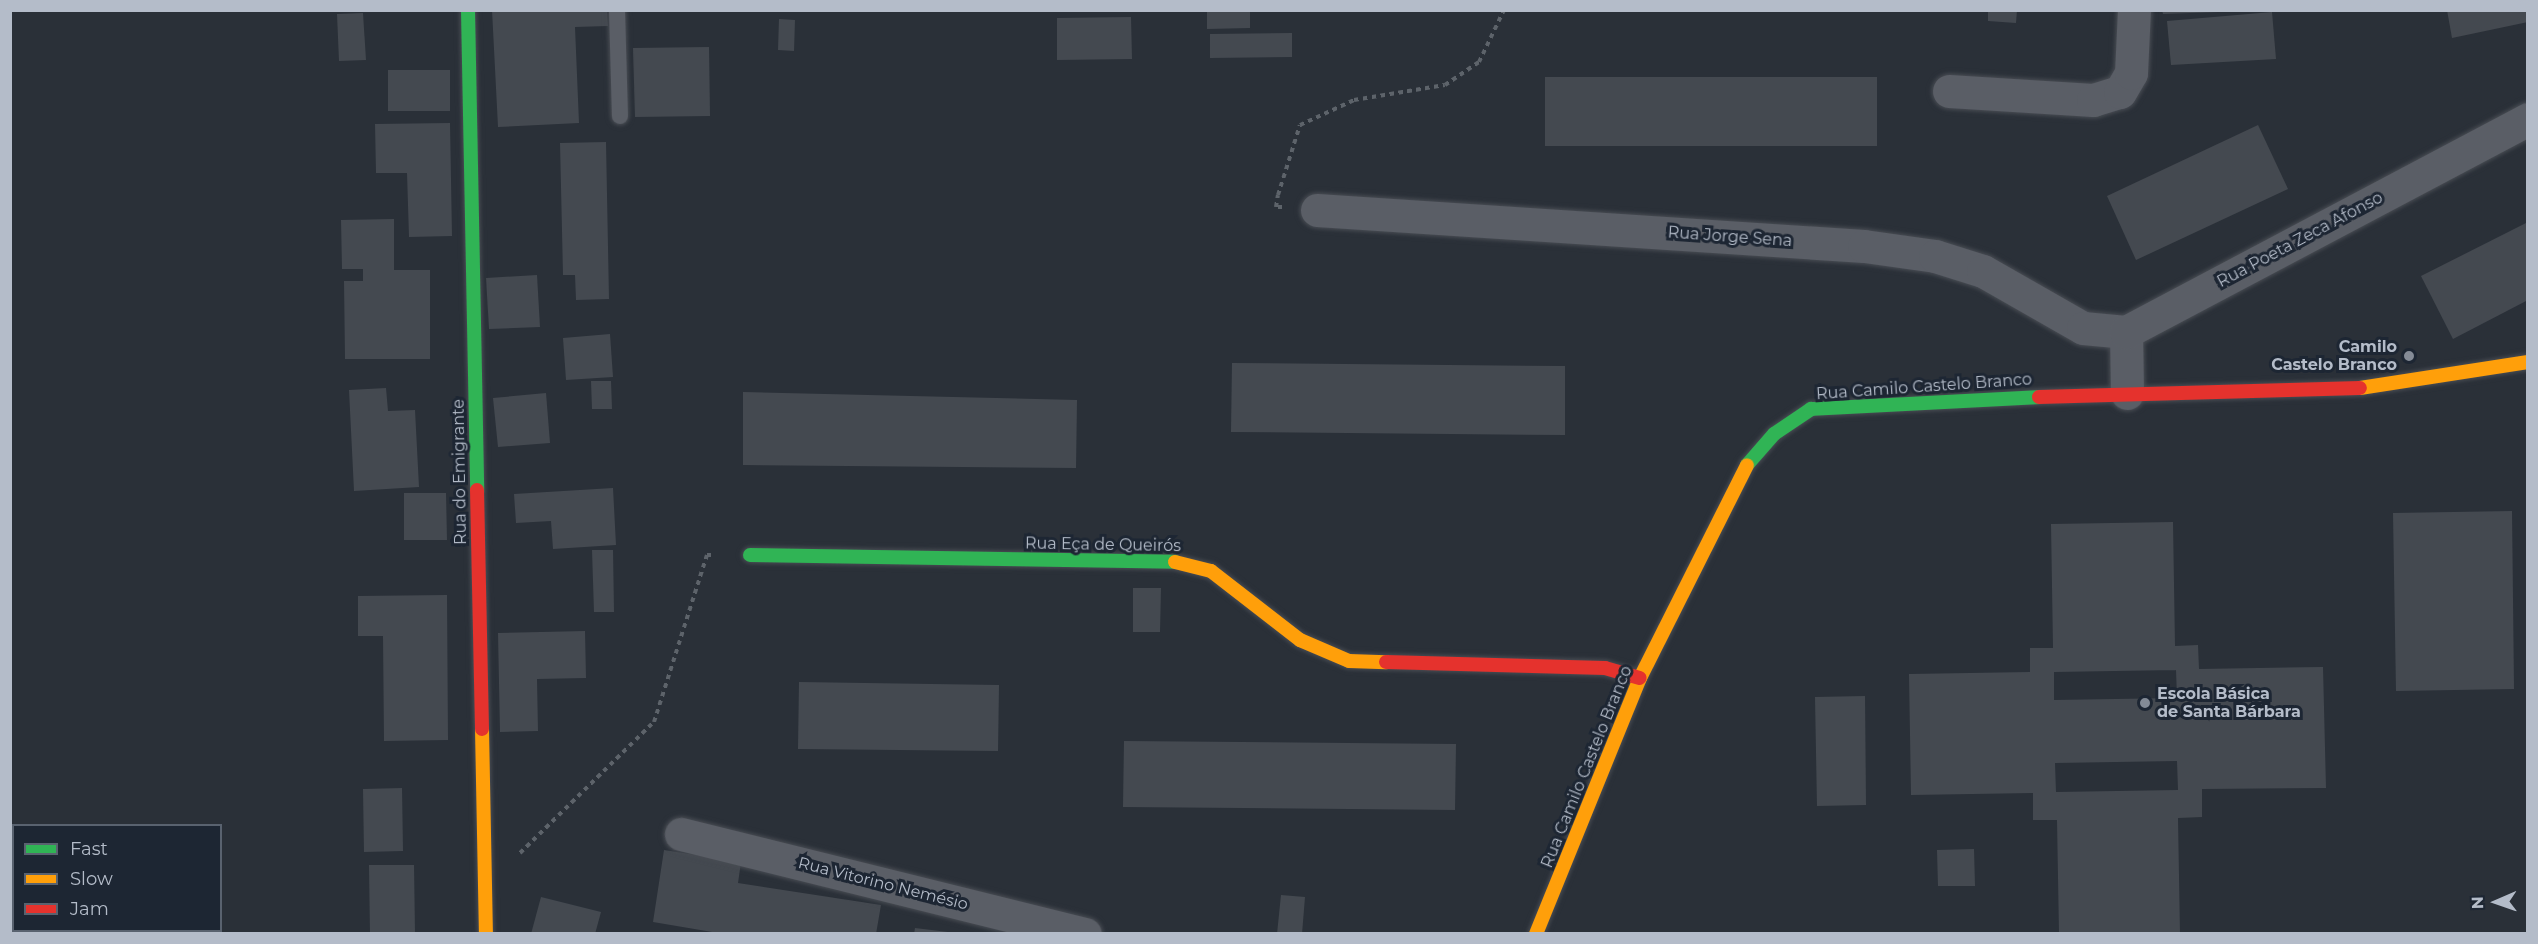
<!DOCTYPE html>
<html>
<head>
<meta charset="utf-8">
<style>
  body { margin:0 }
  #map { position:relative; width:2538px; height:944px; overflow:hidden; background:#2a3038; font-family:Montserrat,sans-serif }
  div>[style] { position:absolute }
  .building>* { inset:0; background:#444950 }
  .path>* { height:4px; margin-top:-2px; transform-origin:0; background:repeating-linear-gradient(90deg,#5d636a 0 4.5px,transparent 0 9px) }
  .roads { filter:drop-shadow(0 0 2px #484c53) drop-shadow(0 0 2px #484c53) }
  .lane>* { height:16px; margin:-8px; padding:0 8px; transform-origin:8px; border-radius:8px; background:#5a5e66 }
  .street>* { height:33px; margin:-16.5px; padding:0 16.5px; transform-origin:16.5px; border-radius:16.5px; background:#5a5e66 }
  .fast>* { height:14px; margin:-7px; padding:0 7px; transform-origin:7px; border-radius:7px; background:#30b455 }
  .slow>* { height:14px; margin:-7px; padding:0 7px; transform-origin:7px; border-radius:7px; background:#ff9f0a }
  .jam>* { height:14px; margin:-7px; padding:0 7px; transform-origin:7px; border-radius:7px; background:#e5322d }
  .dots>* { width:16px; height:16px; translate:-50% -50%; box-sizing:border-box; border:3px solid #1d2633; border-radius:50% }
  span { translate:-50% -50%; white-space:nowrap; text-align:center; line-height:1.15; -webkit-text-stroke:6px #1d2633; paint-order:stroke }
  .street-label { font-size:16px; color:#b4bcc9 }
  .poi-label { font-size:16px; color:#b4bcc9; font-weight:700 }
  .right { translate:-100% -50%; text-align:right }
  .left { translate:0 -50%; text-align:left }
  .frame { position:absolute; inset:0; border:12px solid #b4bcc9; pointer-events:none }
  .legend { position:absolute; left:12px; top:824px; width:210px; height:108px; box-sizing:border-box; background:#1d2633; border:2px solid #59626f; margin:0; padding:8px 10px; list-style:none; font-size:18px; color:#b4bcc9 }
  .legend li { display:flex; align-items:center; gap:12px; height:30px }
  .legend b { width:30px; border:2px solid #59626f }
  .north { position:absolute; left:2466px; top:872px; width:60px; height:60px; -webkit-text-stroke:4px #1d2633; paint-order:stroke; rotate:268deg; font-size:16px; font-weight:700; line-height:24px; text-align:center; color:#b4bcc9 }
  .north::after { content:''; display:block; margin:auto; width:21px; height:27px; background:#b4bcc9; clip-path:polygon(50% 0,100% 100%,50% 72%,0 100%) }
</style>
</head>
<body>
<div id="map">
  <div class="building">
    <i style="clip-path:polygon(492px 10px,607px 10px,608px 26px,575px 27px,579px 123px,498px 127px)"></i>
    <i style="clip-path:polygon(1207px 10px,1250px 10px,1250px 28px,1207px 29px)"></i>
    <i style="clip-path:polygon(1988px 10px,2017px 10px,2016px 23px,1988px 21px)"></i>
    <i style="clip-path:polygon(2162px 10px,2219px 10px,2219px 12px,2163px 14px)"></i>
    <i style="clip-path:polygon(2447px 10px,2528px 10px,2528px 22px,2452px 38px)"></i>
    <i style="clip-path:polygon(2272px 12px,2276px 59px,2171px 65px,2167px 21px)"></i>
    <i style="clip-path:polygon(363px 13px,366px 60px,339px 61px,337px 14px)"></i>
    <i style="clip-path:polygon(1131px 17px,1132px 59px,1057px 60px,1057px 18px)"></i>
    <i style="clip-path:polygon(779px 19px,795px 20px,794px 51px,778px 50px)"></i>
    <i style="clip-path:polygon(1292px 33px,1292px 57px,1210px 58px,1210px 34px)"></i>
    <i style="clip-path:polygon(709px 47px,710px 116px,635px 117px,633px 48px)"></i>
    <i style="clip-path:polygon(388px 70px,450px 70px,450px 111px,388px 111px)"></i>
    <i style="clip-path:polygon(1545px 77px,1877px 77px,1877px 146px,1545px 146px)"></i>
    <i style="clip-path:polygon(450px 123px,452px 236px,409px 237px,407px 173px,376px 173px,375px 124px)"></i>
    <i style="clip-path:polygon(2258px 125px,2288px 189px,2136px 260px,2107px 196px)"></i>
    <i style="clip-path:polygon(606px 142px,609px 299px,576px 300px,575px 275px,563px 275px,560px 143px)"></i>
    <i style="clip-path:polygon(394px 219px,394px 270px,430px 270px,430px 359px,345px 359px,344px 281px,363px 281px,363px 269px,342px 269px,341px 220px)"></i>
    <i style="clip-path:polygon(2528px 222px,2528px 300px,2453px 339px,2421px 276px)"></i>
    <i style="clip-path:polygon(537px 275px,540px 327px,489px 329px,486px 278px)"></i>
    <i style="clip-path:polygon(610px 334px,613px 377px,566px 380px,563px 338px)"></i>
    <i style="clip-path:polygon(1232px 363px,1565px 366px,1565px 435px,1231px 432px)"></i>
    <i style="clip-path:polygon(591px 381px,611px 381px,612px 409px,592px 409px)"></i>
    <i style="clip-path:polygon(386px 388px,388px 411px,415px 410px,419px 487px,354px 491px,349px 390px)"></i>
    <i style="clip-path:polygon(743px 392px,1077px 400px,1076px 468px,743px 465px)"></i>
    <i style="clip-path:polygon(546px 393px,550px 443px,498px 447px,493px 398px)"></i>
    <i style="clip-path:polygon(613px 488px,616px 545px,553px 549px,551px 521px,516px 523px,514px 494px)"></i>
    <i style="clip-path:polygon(404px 493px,446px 493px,447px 540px,404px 540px)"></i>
    <i style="clip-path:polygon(2512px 511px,2514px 689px,2396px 691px,2393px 513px)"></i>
    <i style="clip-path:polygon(evenodd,2173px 522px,2175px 646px,2198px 645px,2199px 669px,2323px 667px,2326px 788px,2202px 789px,2202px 817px,2178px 818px,2180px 934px,2059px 934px,2057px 820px,2033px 820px,2033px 793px,1911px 795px,1909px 674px,2030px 672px,2030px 648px,2053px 648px,2051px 524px,2173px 522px,2176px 670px,2177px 698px,2054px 700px,2054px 672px,2176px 670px,2173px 522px,2177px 761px,2178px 790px,2056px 792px,2055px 763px,2177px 761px)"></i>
    <i style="clip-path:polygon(592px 550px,613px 550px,614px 612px,594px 612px)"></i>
    <i style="clip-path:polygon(1133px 588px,1161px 588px,1160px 632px,1133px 632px)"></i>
    <i style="clip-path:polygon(447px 595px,448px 740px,384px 741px,383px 636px,358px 636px,358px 596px)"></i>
    <i style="clip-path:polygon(585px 631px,586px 678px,537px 679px,538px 731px,500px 732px,498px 633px)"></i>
    <i style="clip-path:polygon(799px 682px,999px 685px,998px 751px,798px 749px)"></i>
    <i style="clip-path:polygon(1865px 696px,1866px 805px,1817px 806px,1815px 697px)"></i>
    <i style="clip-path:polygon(1124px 741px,1456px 744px,1455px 810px,1123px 807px)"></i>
    <i style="clip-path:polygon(402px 788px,403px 851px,364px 852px,363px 789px)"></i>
    <i style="clip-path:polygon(1974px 849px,1975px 886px,1938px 886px,1937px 850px)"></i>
    <i style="clip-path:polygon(664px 850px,741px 862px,738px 883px,881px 905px,876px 934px,724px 934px,653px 922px)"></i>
    <i style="clip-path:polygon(369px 865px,414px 865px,415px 934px,370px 934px)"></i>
    <i style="clip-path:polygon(1281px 895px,1305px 897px,1302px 934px,1277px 934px)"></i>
    <i style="clip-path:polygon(541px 897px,601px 912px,595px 934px,531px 934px)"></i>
    <i style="clip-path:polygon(915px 928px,948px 932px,948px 934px,914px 934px)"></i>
  </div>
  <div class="path">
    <i style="left:1282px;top:207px;width:6px;rotate:180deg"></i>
    <i style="left:1276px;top:207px;width:12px;rotate:-81deg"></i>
    <i style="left:1278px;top:195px;width:73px;rotate:-72.6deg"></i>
    <i style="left:1300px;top:125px;width:60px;rotate:-24.8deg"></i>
    <i style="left:1354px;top:100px;width:92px;rotate:-9.4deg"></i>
    <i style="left:1445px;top:85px;width:41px;rotate:-34.1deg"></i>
    <i style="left:1479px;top:62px;width:58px;rotate:-64.3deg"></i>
    <i style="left:520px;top:853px;width:187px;rotate:-44.4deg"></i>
    <i style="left:654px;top:722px;width:175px;rotate:-72.4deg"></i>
    <i style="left:707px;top:555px;width:7px"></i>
  </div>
  <div class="roads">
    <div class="lane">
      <i style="left:617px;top:10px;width:106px;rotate:88.4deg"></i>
    </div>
    <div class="street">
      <i style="left:1949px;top:91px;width:144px;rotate:3.6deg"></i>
      <i style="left:2093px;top:100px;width:28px;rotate:-17deg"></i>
      <i style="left:2120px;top:92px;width:22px;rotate:-60deg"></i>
      <i style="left:2131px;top:73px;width:63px;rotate:-87.3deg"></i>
      <i style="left:1317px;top:210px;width:548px;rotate:3.77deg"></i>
      <i style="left:1864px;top:246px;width:72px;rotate:8deg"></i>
      <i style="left:1935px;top:256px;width:50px;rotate:17.4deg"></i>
      <i style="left:1983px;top:271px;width:115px;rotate:29.7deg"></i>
      <i style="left:2083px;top:328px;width:43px;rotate:5.3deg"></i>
      <i style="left:2127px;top:393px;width:61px;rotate:-90.9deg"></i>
      <i style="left:2126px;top:332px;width:455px;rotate:-27.9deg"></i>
      <i style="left:681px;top:834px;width:416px;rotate:13.9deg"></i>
    </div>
    <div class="fast">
      <i style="left:468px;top:10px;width:480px;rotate:88.9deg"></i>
      <i style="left:1747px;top:465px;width:41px;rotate:-48.9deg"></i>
      <i style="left:1774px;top:434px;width:45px;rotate:-34deg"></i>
      <i style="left:1811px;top:409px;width:228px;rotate:-3deg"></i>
      <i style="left:750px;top:555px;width:425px;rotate:0.9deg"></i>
    </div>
    <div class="slow">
      <i style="left:2360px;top:388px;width:170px;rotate:-8.8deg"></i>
      <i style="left:1175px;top:562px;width:37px;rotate:14deg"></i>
      <i style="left:1211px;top:571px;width:113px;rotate:37.8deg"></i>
      <i style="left:1300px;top:640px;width:53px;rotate:23.2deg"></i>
      <i style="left:1349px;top:661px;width:37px;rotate:2deg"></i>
      <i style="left:482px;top:729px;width:205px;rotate:88.9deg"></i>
      <i style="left:1536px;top:934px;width:276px;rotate:-67.9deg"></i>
      <i style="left:1640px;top:678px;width:238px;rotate:-63.3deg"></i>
    </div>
    <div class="jam">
      <i style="left:2039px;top:397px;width:321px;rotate:-1.6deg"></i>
      <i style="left:477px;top:490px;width:239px;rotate:88.8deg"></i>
      <i style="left:1386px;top:662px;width:219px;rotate:1.6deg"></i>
      <i style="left:1605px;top:668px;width:36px;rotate:16deg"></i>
    </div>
  </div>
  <div class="dots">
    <i style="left:2409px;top:356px;background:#848b96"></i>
    <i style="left:2145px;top:703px;background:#848b96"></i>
  </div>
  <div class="street-label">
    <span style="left:1730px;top:237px;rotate:4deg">Rua Jorge Sena</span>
    <span style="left:2300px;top:240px;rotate:-28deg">Rua Poeta Zeca Afonso</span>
    <span style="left:1924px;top:387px;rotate:-4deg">Rua Camilo Castelo Branco</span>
    <span style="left:460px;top:472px;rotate:-91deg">Rua do Emigrante</span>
    <span style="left:1103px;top:545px;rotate:1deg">Rua Eça de Queirós</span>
    <span style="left:1587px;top:767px;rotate:-68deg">Rua Camilo Castelo Branco</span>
    <span style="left:883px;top:884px;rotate:14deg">Rua Vitorino Nemésio</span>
  </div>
  <div class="poi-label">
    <span class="right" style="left:2397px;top:356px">Camilo<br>Castelo Branco</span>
    <span class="left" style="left:2157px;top:703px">Escola Básica<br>de Santa Bárbara</span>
  </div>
  <div class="frame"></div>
  <ul class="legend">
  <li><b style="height:8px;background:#30b455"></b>Fast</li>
  <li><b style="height:8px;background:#ff9f0a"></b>Slow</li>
  <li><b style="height:8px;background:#e5322d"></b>Jam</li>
  </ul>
  <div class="north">N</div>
</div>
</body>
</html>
